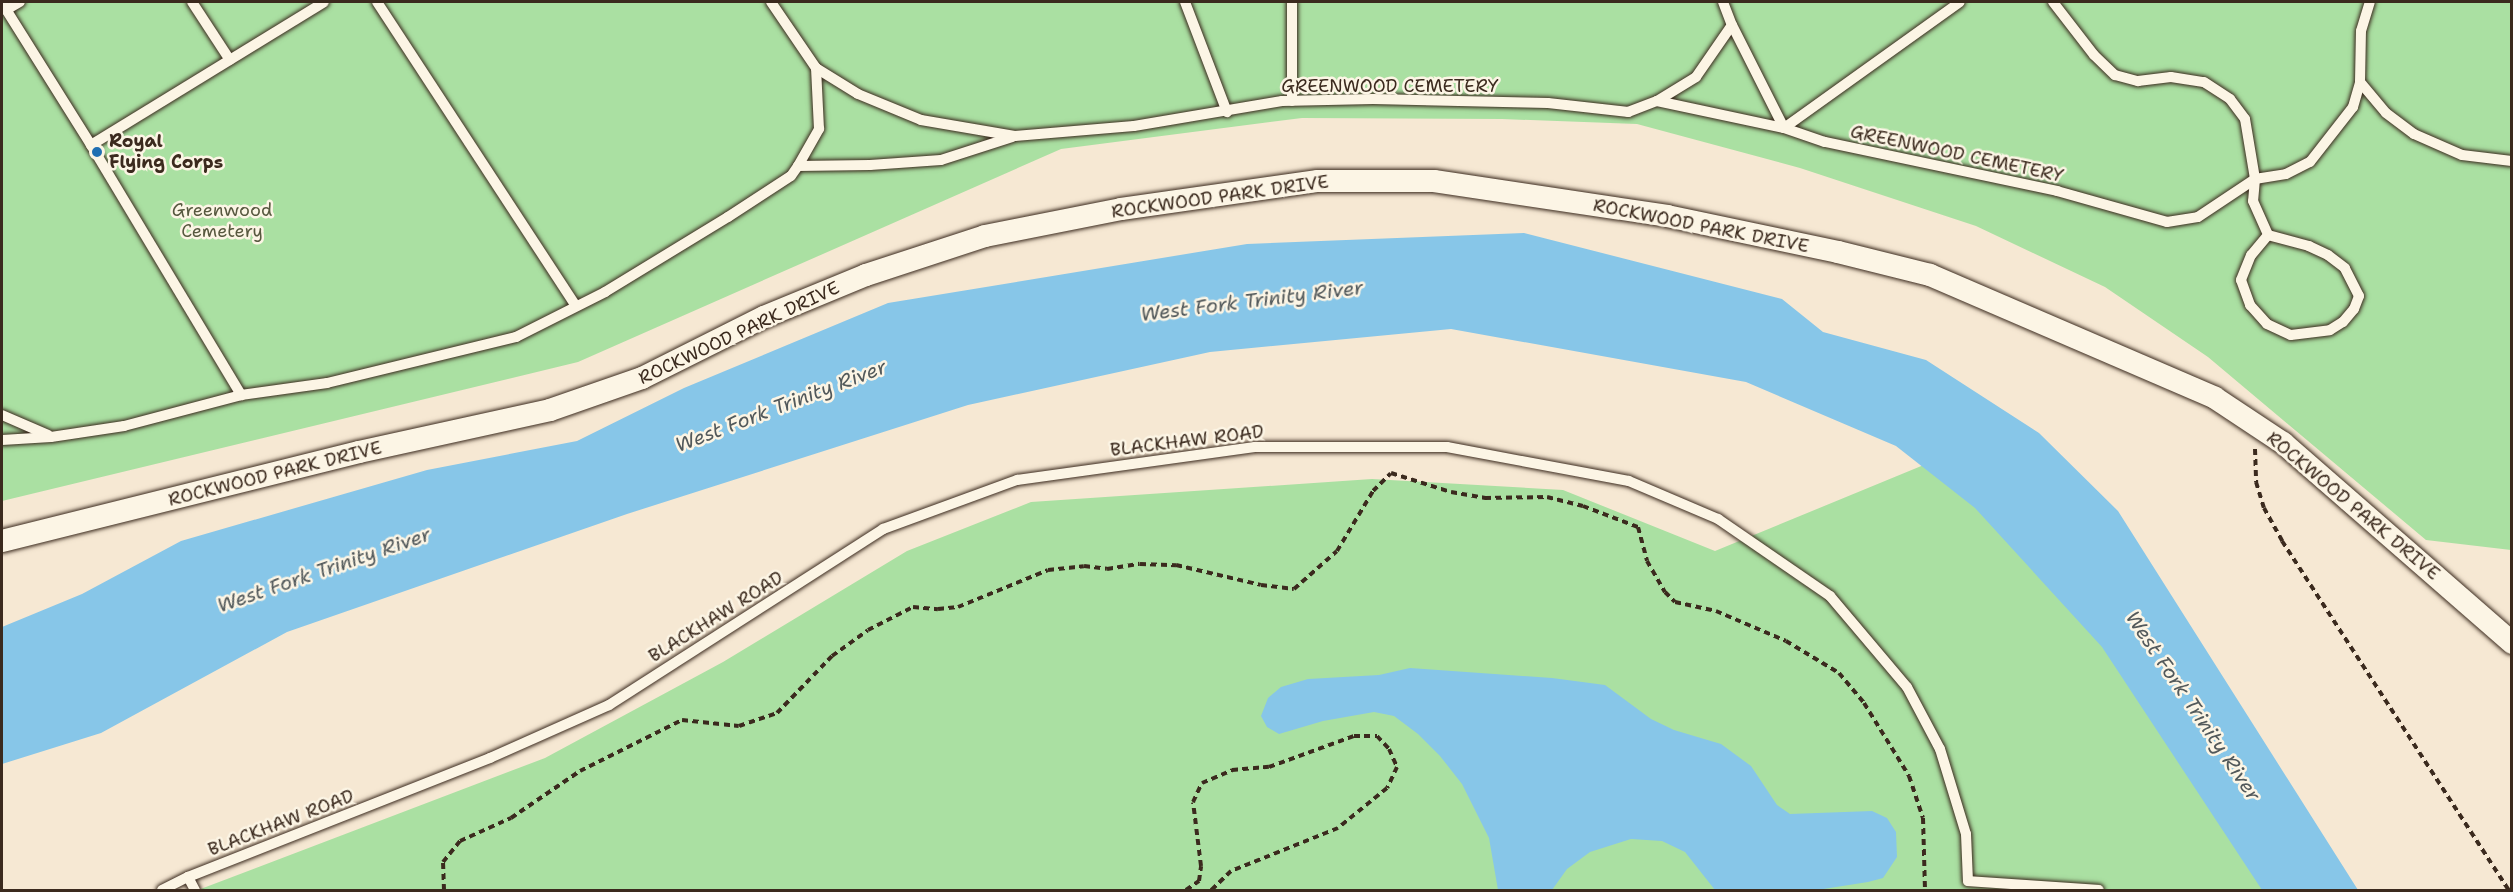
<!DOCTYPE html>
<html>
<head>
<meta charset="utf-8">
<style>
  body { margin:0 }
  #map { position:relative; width:2513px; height:892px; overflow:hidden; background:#f6e8d3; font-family:"Shantell Sans",sans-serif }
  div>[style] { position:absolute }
  .green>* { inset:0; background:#aae0a2 }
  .water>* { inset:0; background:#87c6e8 }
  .path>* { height:4px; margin-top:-2px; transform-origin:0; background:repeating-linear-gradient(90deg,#3b2a1e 0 6px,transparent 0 10.5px) }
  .roads { filter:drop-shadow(0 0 2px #3b2a1e) drop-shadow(0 0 2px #3b2a1e) }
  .lane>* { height:10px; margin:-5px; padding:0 5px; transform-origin:5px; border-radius:5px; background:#fcf5e5 }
  .street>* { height:22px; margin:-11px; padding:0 11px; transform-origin:11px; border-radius:11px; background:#fcf5e5 }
  .dots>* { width:16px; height:16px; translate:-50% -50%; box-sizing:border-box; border:3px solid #fcf5e5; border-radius:50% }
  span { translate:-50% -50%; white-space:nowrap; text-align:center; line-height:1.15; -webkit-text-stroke:5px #fcf5e5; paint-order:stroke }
  .street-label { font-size:18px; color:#3b2a1e }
  .poi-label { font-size:18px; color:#3b2a1e; font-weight:700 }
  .left { translate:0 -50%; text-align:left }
  .park-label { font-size:18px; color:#57583f }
  .water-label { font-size:20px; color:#52595b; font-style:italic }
  .frame { position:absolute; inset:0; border:3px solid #3b2a1e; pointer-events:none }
</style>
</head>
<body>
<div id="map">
  <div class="green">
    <i style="clip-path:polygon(2px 2px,2511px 2px,2511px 550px,2426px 540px,2208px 357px,2105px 287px,1976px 226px,1800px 168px,1637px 124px,1502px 119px,1302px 118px,1061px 149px,578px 362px,2px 501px)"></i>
    <i style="clip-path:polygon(1931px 462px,2053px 558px,2271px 890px,198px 890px,545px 758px,723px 662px,907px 551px,1031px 502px,1372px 479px,1563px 490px,1715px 551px)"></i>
  </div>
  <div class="water">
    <i style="clip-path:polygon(1524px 233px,1782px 299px,1823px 332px,1926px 360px,2039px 433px,2118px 511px,2358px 890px,2262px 890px,2102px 647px,1975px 508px,1896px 446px,1746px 382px,1451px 329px,1210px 352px,968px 405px,627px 514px,287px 632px,101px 733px,2px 764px,2px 627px,82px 594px,181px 541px,427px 470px,577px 441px,684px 388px,888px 303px,1247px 244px)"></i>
    <i style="clip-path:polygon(1410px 668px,1552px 678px,1605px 685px,1651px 719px,1674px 730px,1721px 744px,1751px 766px,1777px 805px,1790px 814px,1872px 811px,1887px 818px,1896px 832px,1897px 857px,1883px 878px,1868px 882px,1817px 890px,1715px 890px,1685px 852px,1662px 841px,1631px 839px,1590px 852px,1567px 869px,1552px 890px,1498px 890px,1489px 838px,1462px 784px,1440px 756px,1418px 734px,1394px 716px,1374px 712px,1323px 721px,1279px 734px,1267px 727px,1261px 716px,1268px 698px,1281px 687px,1308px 679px,1379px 675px)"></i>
  </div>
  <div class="path">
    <i style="left:2255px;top:449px;width:33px;rotate:88deg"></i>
    <i style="left:2256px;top:482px;width:27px;rotate:73deg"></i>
    <i style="left:2264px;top:508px;width:38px;rotate:61deg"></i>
    <i style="left:2282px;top:541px;width:416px;rotate:57deg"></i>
    <i style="left:444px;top:890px;width:28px;rotate:-92deg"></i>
    <i style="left:443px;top:862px;width:27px;rotate:-51deg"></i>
    <i style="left:460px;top:841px;width:56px;rotate:-24.3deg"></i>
    <i style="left:511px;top:818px;width:83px;rotate:-34.3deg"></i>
    <i style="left:580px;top:771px;width:114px;rotate:-26.6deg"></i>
    <i style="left:682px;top:720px;width:57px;rotate:6deg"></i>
    <i style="left:739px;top:726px;width:40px;rotate:-18.9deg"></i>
    <i style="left:777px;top:713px;width:79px;rotate:-46deg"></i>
    <i style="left:832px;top:656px;width:44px;rotate:-35.8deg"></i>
    <i style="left:868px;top:630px;width:51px;rotate:-27.1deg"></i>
    <i style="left:913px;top:607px;width:25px;rotate:5deg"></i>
    <i style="left:938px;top:609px;width:20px;rotate:-6deg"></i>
    <i style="left:958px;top:607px;width:97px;rotate:-22.3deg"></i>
    <i style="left:1048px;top:570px;width:36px;rotate:-6deg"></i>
    <i style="left:1084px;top:566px;width:23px;rotate:7deg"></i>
    <i style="left:1107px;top:569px;width:33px;rotate:-9deg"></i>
    <i style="left:1140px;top:564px;width:36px;rotate:2deg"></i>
    <i style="left:1176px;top:565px;width:87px;rotate:13.2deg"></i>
    <i style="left:1261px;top:585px;width:33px;rotate:7deg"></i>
    <i style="left:1294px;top:589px;width:57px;rotate:-41.5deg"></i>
    <i style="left:1337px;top:551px;width:70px;rotate:-59deg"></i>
    <i style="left:1373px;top:491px;width:25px;rotate:-45deg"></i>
    <i style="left:1391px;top:473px;width:63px;rotate:17.6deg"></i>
    <i style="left:1451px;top:492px;width:35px;rotate:10deg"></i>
    <i style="left:1485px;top:498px;width:62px;rotate:-0.9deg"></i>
    <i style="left:1547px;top:497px;width:37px;rotate:14deg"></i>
    <i style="left:1583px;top:506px;width:59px;rotate:20.9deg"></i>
    <i style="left:1638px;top:527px;width:35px;rotate:75deg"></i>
    <i style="left:1647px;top:561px;width:36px;rotate:60deg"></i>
    <i style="left:1665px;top:592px;width:14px;rotate:45deg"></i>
    <i style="left:1675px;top:602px;width:42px;rotate:12.4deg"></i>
    <i style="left:1716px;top:611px;width:76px;rotate:23.2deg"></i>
    <i style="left:1786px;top:641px;width:62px;rotate:31.1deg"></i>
    <i style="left:1839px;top:673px;width:39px;rotate:50deg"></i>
    <i style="left:1864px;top:703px;width:86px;rotate:58.3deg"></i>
    <i style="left:1909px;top:776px;width:44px;rotate:71.6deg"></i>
    <i style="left:1923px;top:818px;width:72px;rotate:88.4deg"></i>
    <i style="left:1186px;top:890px;width:16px;rotate:-35deg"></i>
    <i style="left:1199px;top:881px;width:15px;rotate:-82deg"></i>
    <i style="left:1201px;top:866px;width:64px;rotate:-97.1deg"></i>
    <i style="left:1193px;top:802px;width:21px;rotate:-65deg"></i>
    <i style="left:1202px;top:783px;width:33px;rotate:-23deg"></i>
    <i style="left:1232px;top:770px;width:37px;rotate:-5deg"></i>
    <i style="left:1269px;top:767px;width:90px;rotate:-20deg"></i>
    <i style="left:1354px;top:736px;width:23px"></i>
    <i style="left:1377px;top:736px;width:18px;rotate:47deg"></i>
    <i style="left:1389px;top:749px;width:20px;rotate:66deg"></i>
    <i style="left:1397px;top:767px;width:23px;rotate:115deg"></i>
    <i style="left:1387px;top:788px;width:63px;rotate:140.8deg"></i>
    <i style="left:1338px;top:828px;width:115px;rotate:158.1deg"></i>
    <i style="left:1231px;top:871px;width:28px;rotate:136deg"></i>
  </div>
  <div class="roads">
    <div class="lane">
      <i style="left:192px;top:2px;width:69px;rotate:56.8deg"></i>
      <i style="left:377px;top:2px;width:363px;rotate:56.8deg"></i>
      <i style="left:771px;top:2px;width:80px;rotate:55.7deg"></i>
      <i style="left:816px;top:68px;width:49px;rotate:31.8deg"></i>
      <i style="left:858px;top:94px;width:68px;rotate:22.4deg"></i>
      <i style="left:921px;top:120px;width:95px;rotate:9.7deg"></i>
      <i style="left:1015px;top:136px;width:119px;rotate:-4.8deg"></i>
      <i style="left:1134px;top:126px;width:150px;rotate:-9.6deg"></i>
      <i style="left:1282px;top:101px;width:91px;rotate:-1.3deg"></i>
      <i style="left:1373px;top:99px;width:175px;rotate:1.3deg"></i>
      <i style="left:1548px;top:103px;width:81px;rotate:6.4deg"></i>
      <i style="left:1628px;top:112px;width:31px;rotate:-21deg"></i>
      <i style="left:1657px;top:101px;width:46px;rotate:-31.6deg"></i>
      <i style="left:1696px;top:77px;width:63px;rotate:-55.3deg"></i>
      <i style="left:1732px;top:25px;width:115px;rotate:63.2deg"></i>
      <i style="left:1784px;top:128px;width:43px;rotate:18.9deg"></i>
      <i style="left:1825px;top:142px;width:237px;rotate:11.9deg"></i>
      <i style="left:2057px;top:191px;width:114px;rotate:15.7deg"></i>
      <i style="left:2167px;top:222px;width:31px;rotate:-9deg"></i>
      <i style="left:2198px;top:217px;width:69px;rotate:-33.7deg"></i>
      <i style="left:2255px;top:179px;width:31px;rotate:-9deg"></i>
      <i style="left:2286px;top:174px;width:27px;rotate:-27deg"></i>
      <i style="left:2310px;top:162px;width:70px;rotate:-52deg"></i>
      <i style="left:2353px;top:107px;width:26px;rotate:-74deg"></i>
      <i style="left:2360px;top:82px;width:51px;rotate:-88.9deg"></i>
      <i style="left:2361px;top:31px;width:30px;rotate:-73deg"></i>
      <i style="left:1185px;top:2px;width:118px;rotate:69.1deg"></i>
      <i style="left:1723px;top:2px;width:25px;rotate:69deg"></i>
      <i style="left:2053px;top:2px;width:67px;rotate:52.3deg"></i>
      <i style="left:2094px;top:55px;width:29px;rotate:44deg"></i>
      <i style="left:2115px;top:75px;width:24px;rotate:15deg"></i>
      <i style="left:2138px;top:81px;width:33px;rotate:-7deg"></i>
      <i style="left:2171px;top:77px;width:33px;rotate:9deg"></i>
      <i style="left:2204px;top:82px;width:31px;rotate:33deg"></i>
      <i style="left:2230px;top:99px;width:25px;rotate:53deg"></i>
      <i style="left:2245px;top:119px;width:61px;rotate:80.5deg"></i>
      <i style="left:2255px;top:179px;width:22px;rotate:95deg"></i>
      <i style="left:2253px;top:201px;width:37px;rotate:66deg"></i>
      <i style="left:2268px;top:235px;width:26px;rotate:130deg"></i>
      <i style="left:2251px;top:255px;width:27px;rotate:112deg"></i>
      <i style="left:2241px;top:280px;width:27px;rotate:70deg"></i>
      <i style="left:2250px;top:305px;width:25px;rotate:48deg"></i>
      <i style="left:2267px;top:324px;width:26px;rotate:25deg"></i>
      <i style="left:2291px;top:335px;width:39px;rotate:-7deg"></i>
      <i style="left:2330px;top:330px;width:15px;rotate:-32deg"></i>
      <i style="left:2343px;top:322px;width:17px;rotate:-50deg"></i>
      <i style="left:2354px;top:309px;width:14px;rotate:-69deg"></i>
      <i style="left:2359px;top:296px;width:31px;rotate:-117deg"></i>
      <i style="left:2345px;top:268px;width:21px;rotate:-143deg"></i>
      <i style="left:2328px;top:255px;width:21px;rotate:-155deg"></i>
      <i style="left:2309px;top:246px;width:42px;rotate:-165deg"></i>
      <i style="left:2px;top:3px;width:168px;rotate:57.9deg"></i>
      <i style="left:91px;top:145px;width:292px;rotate:59deg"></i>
      <i style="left:6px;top:10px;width:16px;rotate:-30deg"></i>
      <i style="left:2360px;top:82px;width:40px;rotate:50deg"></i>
      <i style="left:2386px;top:113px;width:35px;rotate:37deg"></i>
      <i style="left:2414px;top:134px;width:52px;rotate:23.6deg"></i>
      <i style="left:2462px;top:155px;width:50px;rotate:6.8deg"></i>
      <i style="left:1292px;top:101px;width:99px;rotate:-90deg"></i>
      <i style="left:1657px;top:101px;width:130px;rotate:12deg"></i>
      <i style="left:1784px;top:128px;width:216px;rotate:-35.6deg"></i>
      <i style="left:91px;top:145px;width:273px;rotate:-31.5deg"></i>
      <i style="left:798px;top:166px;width:43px;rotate:-60.4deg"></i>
      <i style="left:819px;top:129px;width:61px;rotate:-92.8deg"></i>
      <i style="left:2px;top:415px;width:50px;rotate:23.5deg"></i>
      <i style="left:2px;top:440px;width:49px;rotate:-3.5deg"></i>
      <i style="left:51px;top:437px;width:74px;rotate:-8.6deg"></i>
      <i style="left:124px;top:426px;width:121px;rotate:-14.8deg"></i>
      <i style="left:241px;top:395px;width:87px;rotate:-7.9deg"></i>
      <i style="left:327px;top:383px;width:195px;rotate:-13.7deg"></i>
      <i style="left:516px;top:337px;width:100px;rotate:-26.8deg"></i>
      <i style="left:605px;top:292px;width:144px;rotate:-31.4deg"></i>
      <i style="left:728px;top:217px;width:75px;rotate:-33.1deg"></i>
      <i style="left:791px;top:176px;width:12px;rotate:-55deg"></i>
      <i style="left:798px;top:166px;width:72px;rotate:-0.8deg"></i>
      <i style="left:870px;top:165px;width:71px;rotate:-4deg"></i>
      <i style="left:941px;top:160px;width:75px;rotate:-17.9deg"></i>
      <i style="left:188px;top:877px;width:15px;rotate:62deg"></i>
      <i style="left:162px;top:890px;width:29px;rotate:-27deg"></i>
      <i style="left:188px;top:877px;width:325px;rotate:-21.5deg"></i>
      <i style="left:490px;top:758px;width:130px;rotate:-24deg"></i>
      <i style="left:609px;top:705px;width:326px;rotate:-32.7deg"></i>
      <i style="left:883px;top:529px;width:143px;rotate:-20.1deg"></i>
      <i style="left:1017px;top:480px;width:240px;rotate:-7.9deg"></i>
      <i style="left:1255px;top:447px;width:192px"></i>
      <i style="left:1447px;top:447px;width:185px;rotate:10.6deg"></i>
      <i style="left:1629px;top:481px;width:97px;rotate:23.1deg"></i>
      <i style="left:1718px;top:519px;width:136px;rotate:34.5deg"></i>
      <i style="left:1830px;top:596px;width:119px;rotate:49.8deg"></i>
      <i style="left:1907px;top:687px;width:70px;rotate:62deg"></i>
      <i style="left:1940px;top:749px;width:89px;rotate:73deg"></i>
      <i style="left:1966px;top:834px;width:47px;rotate:87.6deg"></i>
      <i style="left:1968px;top:881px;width:131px;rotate:3.9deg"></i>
    </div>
    <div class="street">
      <i style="left:2px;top:541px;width:368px;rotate:-14deg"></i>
      <i style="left:359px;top:452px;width:196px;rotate:-12.4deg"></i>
      <i style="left:550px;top:410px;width:97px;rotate:-19.2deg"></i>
      <i style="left:642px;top:378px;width:136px;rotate:-26.6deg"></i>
      <i style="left:764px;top:317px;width:110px;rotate:-22.4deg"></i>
      <i style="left:866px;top:275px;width:125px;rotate:-18.1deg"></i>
      <i style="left:985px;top:236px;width:139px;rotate:-11.2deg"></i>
      <i style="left:1121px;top:209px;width:199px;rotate:-8.1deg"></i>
      <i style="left:1318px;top:181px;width:116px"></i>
      <i style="left:1434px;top:181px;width:236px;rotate:8.5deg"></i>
      <i style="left:1667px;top:216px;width:175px;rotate:11.9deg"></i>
      <i style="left:1838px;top:252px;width:95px;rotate:14deg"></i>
      <i style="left:1930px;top:275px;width:310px;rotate:23.3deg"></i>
      <i style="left:2215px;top:398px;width:82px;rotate:33.5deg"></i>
      <i style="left:2283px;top:443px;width:304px;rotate:41.1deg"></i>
    </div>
  </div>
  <div class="dots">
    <i style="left:97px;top:152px;background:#1f6fb2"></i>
  </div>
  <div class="street-label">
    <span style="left:1390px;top:86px">GREENWOOD CEMETERY</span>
    <span style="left:1957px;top:154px;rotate:12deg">GREENWOOD CEMETERY</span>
    <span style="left:1220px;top:197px;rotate:-8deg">ROCKWOOD PARK DRIVE</span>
    <span style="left:1701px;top:226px;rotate:11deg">ROCKWOOD PARK DRIVE</span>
    <span style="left:739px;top:333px;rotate:-25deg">ROCKWOOD PARK DRIVE</span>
    <span style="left:1187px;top:441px;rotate:-7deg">BLACKHAW ROAD</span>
    <span style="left:275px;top:474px;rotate:-14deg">ROCKWOOD PARK DRIVE</span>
    <span style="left:2353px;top:506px;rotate:40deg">ROCKWOOD PARK DRIVE</span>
    <span style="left:716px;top:617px;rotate:-32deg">BLACKHAW ROAD</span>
    <span style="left:281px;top:823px;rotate:-21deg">BLACKHAW ROAD</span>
  </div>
  <div class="poi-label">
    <span class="left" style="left:109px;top:152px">Royal<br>Flying Corps</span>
  </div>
  <div class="park-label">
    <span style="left:222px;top:221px">Greenwood<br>Cemetery</span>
  </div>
  <div class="water-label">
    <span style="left:1252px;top:301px;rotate:-7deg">West Fork Trinity River</span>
    <span style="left:781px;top:406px;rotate:-21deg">West Fork Trinity River</span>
    <span style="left:324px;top:570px;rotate:-19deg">West Fork Trinity River</span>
    <span style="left:2193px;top:706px;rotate:56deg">West Fork Trinity River</span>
  </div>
  <div class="frame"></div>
</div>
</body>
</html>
